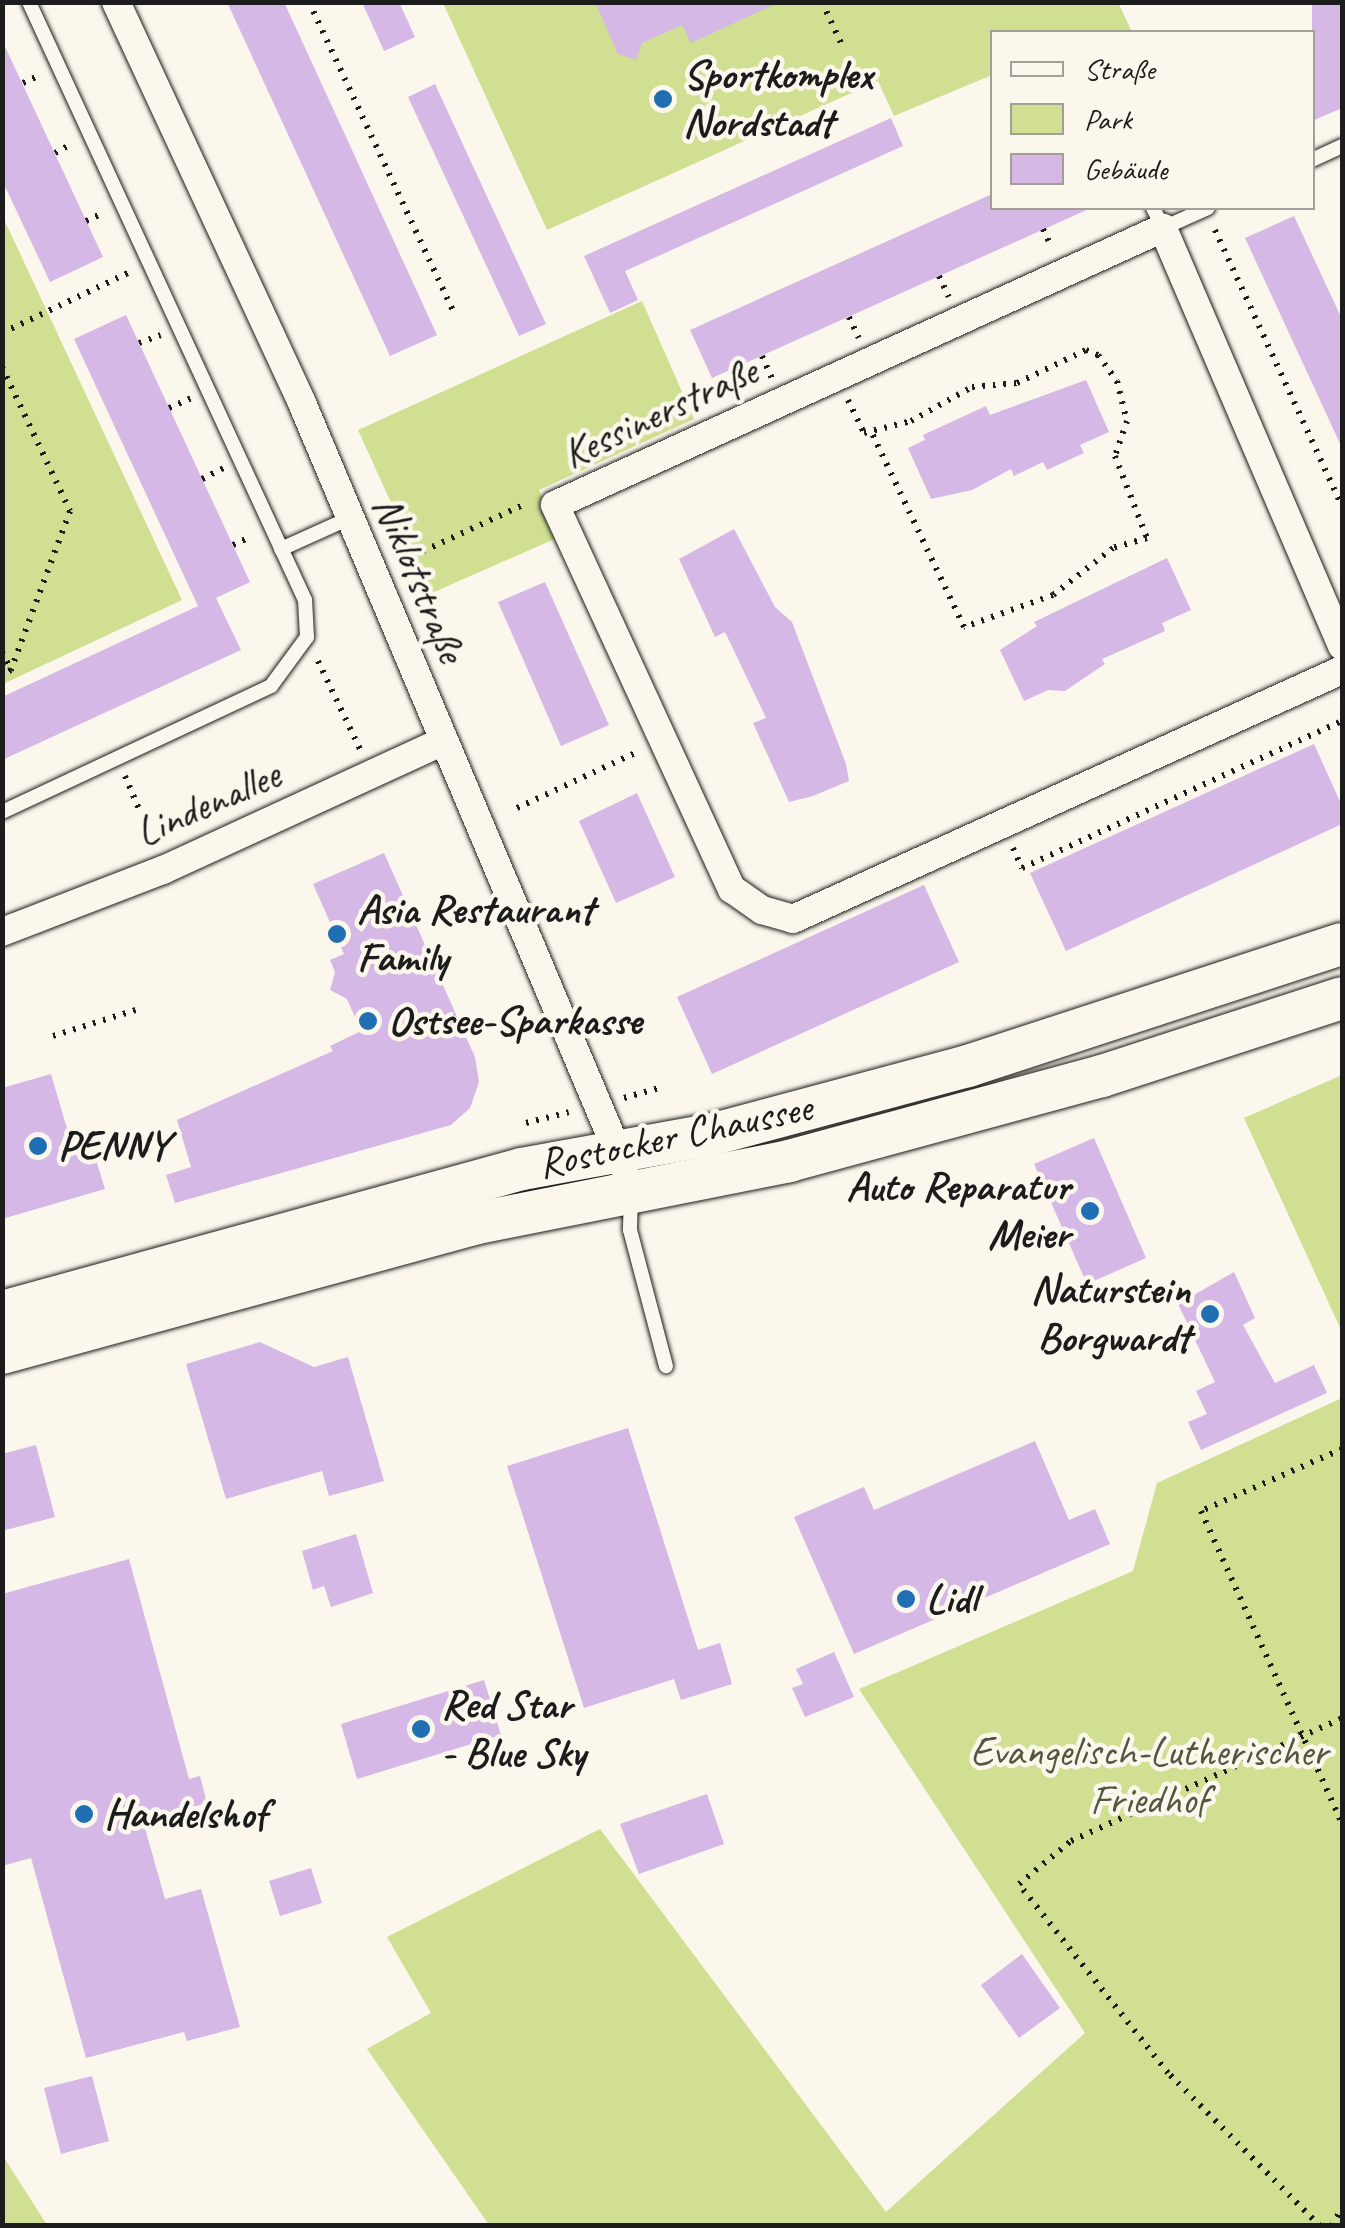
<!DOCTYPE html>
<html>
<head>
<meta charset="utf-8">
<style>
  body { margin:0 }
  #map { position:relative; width:1345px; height:2228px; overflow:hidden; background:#fbf7ec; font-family:Caveat,sans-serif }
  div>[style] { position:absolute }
  .green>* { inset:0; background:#d0df92 }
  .building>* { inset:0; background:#d5b8e6 }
  .path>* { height:6px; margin-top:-3px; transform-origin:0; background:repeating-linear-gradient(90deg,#1c1c1c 0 2.5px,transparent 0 10.5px) }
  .roads { filter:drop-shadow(0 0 2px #1c1c1c) drop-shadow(0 0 2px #1c1c1c) }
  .service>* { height:14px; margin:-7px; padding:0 7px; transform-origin:7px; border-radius:7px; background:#fbf7ec }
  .minor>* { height:28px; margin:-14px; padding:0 14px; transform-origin:14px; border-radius:14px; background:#fbf7ec }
  .primary>* { height:42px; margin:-21px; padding:0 21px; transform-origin:21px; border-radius:21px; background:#fbf7ec }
  .dots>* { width:28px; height:28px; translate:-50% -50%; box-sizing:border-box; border:5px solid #fbf7ec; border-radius:50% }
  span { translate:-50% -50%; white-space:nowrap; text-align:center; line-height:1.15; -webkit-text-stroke:9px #fbf7ec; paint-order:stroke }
  .poi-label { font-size:42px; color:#1c1c1c; font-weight:700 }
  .left { translate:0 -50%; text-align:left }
  .right { translate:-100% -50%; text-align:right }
  .street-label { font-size:42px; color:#1c1c1c }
  .park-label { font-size:42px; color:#52563f }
  .frame { position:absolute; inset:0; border:5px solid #1c1c1c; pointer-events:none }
  .legend { position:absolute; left:990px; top:30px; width:325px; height:180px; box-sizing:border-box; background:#fbf7ec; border:2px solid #a29f99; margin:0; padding:12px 18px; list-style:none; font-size:30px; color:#1c1c1c }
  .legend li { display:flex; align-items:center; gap:20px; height:50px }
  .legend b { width:50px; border:2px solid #a29f99 }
</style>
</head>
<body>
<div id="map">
  <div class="green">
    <i style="clip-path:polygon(1118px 2px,1132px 32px,992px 32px,992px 75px,894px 116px,878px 81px,547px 230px,443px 3px)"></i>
    <i style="clip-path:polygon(2px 215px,182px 600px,3px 684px,2px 684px)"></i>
    <i style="clip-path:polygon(642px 301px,694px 419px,539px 490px,559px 537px,432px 593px,358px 430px)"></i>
    <i style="clip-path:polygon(1342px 1075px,1342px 1332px,1244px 1118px)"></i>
    <i style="clip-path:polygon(1342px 1398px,1342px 2225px,489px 2225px,367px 2049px,431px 2013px,387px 1937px,600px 1829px,886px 2212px,1085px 2033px,859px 1689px,1133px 1571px,1157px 1483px)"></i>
    <i style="clip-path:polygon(2px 2156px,3px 2156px,47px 2225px,3px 2225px)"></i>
  </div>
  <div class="building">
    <i style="clip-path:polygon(227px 2px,284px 2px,437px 335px,390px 356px)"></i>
    <i style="clip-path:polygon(362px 2px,399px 2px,415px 37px,384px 51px)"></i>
    <i style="clip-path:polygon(595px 2px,780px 2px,691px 43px,682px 25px,642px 43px,636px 60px,618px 54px)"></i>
    <i style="clip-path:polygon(1312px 2px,1342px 2px,1342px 108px,1312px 121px)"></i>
    <i style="clip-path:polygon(2px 40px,103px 257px,50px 282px,2px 180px)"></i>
    <i style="clip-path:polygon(435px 84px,546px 324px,519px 336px,408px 97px)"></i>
    <i style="clip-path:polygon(891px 118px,903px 146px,625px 271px,638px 300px,610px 313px,584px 256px)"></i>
    <i style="clip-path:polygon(992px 194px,992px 208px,1091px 208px,712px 378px,690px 330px)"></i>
    <i style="clip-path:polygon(1294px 216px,1342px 319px,1342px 448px,1245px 238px)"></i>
    <i style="clip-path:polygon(126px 315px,250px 582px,216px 598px,241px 650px,2px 760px,2px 697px,198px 606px,74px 339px)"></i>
    <i style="clip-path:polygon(1086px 380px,1109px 432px,1080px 445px,1084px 453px,1047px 470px,1043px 462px,1014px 476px,1011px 469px,972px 490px,931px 499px,908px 448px,925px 440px,923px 435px,986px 406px,990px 415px)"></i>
    <i style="clip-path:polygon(734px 529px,775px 607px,792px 622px,846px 764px,849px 781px,813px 796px,789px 802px,753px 723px,766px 718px,725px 632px,715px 637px,679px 559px)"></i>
    <i style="clip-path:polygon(1167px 558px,1191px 610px,1162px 623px,1165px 631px,1102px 659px,1105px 664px,1065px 691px,1048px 690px,1024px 701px,1000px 650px,1037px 626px,1034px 622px)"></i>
    <i style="clip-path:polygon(545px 582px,609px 725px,561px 746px,498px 602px)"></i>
    <i style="clip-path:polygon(1314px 744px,1342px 806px,1342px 824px,1066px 951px,1030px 873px)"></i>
    <i style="clip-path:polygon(637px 793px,675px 877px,616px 903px,579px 821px)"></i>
    <i style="clip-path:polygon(384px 853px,475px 1057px,479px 1082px,470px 1108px,451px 1125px,175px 1203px,166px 1175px,191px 1167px,177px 1120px,333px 1051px,330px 1046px,361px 1031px,347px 999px,330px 990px,335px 972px,330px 960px,344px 954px,313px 884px)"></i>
    <i style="clip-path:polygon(924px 885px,959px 962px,712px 1074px,677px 997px)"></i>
    <i style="clip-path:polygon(51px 1074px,73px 1149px,91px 1144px,105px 1189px,2px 1219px,2px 1088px)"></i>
    <i style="clip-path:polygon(1094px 1138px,1146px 1258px,1087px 1284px,1034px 1164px)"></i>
    <i style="clip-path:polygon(1234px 1272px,1255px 1318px,1243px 1325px,1275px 1383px,1314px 1365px,1327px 1393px,1201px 1450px,1188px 1422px,1207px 1414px,1196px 1391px,1215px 1382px,1178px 1304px)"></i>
    <i style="clip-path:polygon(260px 1342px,314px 1367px,348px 1357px,384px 1481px,329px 1496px,322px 1471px,226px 1499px,186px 1364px)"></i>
    <i style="clip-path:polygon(628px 1428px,698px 1650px,720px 1643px,732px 1684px,681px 1700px,674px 1679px,584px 1708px,507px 1466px)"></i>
    <i style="clip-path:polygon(1035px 1441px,1069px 1520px,1095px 1509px,1110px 1544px,854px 1654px,794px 1517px,864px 1487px,874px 1510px)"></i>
    <i style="clip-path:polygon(36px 1445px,55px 1517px,2px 1531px,2px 1454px)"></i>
    <i style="clip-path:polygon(356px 1534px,373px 1593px,331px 1607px,324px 1586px,313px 1590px,302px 1551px)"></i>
    <i style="clip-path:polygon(129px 1559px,189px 1779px,200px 1776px,207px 1803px,143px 1821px,165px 1899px,201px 1889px,240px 2027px,187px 2041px,184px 2032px,86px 2058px,31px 1858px,2px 1866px,2px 1594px)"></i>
    <i style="clip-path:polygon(834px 1652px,854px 1697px,805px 1717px,792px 1688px,803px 1684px,796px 1669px)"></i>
    <i style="clip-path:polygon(484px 1680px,501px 1735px,357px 1779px,341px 1724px)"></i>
    <i style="clip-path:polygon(707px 1794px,724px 1844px,639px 1874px,620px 1824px)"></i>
    <i style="clip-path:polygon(311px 1868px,322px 1903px,280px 1916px,269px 1881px)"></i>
    <i style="clip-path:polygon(1022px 1954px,1060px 2008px,1019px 2038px,981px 1985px)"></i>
    <i style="clip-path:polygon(92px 2076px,109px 2141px,61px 2154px,44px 2088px)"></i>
  </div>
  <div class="path">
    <i style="left:309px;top:2px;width:341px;rotate:65deg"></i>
    <i style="left:822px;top:2px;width:47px;rotate:65.1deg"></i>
    <i style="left:23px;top:83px;width:19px;rotate:-25deg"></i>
    <i style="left:55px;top:153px;width:18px;rotate:-29deg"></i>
    <i style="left:86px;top:221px;width:19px;rotate:-25deg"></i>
    <i style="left:1043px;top:229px;width:19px;rotate:65deg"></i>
    <i style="left:1215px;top:230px;width:304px;rotate:65.3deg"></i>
    <i style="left:939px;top:276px;width:23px;rotate:65deg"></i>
    <i style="left:849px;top:317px;width:23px;rotate:65deg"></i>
    <i style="left:2px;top:333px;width:144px;rotate:-25.5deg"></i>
    <i style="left:139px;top:343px;width:23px;rotate:-20deg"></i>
    <i style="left:762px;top:356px;width:24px;rotate:66deg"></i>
    <i style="left:2px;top:367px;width:159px;rotate:64.7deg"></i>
    <i style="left:70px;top:511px;width:170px;rotate:110.4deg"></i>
    <i style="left:848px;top:400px;width:37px;rotate:64deg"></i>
    <i style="left:864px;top:433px;width:49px;rotate:-14.3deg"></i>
    <i style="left:911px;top:421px;width:70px;rotate:-29.1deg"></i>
    <i style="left:972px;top:387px;width:45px;rotate:-5.1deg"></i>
    <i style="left:1017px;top:383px;width:76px;rotate:-25.6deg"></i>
    <i style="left:1086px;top:350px;width:13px;rotate:23deg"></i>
    <i style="left:1098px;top:355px;width:32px;rotate:54deg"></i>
    <i style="left:1117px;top:381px;width:41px;rotate:76deg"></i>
    <i style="left:1127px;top:421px;width:37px;rotate:109deg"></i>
    <i style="left:1115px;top:456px;width:88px;rotate:68.7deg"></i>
    <i style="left:1147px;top:538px;width:35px;rotate:164deg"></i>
    <i style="left:1113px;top:548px;width:76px;rotate:141.9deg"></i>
    <i style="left:1053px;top:595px;width:95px;rotate:160.2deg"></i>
    <i style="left:964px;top:627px;width:217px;rotate:-115.4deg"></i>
    <i style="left:169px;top:408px;width:24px;rotate:-24deg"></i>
    <i style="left:202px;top:479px;width:25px;rotate:-27deg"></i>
    <i style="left:233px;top:545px;width:19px;rotate:-25deg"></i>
    <i style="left:404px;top:560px;width:133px;rotate:-24.8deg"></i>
    <i style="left:2px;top:652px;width:20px;rotate:63deg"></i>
    <i style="left:11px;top:670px;width:10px;rotate:151deg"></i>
    <i style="left:318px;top:661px;width:98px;rotate:64.5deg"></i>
    <i style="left:125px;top:776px;width:38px;rotate:67deg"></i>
    <i style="left:517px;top:808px;width:135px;rotate:-25deg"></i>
    <i style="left:1013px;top:848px;width:22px;rotate:66deg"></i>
    <i style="left:1022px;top:868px;width:352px;rotate:-24.7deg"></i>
    <i style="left:53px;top:1036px;width:87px;rotate:-17.4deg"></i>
    <i style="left:624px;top:1098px;width:37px;rotate:-16deg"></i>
    <i style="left:526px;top:1123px;width:44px;rotate:-14.3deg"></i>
    <i style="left:1342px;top:1449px;width:154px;rotate:156.3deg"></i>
    <i style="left:1201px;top:1511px;width:342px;rotate:65.7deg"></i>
    <i style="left:1320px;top:2226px;width:216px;rotate:-134.8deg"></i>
    <i style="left:1168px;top:2073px;width:241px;rotate:-128.3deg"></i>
    <i style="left:1019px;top:1884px;width:67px;rotate:-39.6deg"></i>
    <i style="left:1071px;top:1841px;width:298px;rotate:-24.4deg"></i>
    <i style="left:1332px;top:2226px;width:21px;rotate:-62deg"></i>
  </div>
  <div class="roads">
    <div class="service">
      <i style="left:1312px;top:160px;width:33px;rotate:-25deg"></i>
      <i style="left:1153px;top:208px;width:22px;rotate:63deg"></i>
      <i style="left:1163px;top:228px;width:49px;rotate:-24deg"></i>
      <i style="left:281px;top:549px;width:76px;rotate:-24.2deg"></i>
      <i style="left:2px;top:812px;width:297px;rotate:-25.1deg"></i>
      <i style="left:271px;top:686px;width:61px;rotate:-53.7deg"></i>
      <i style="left:307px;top:637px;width:37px;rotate:-93deg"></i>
      <i style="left:305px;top:600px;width:659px;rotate:-114.78deg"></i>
      <i style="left:631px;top:1198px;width:32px;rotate:92deg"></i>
      <i style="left:630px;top:1230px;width:141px;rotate:75.2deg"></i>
    </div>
    <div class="minor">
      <i style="left:116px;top:2px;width:442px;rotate:65.1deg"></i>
      <i style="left:302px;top:403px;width:829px;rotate:67.15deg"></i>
      <i style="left:1342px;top:646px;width:455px;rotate:-113.2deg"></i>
      <i style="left:1163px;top:228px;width:668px;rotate:155.51deg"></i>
      <i style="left:555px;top:505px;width:423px;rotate:65.3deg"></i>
      <i style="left:732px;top:889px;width:37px;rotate:35deg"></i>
      <i style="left:762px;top:910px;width:32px;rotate:16deg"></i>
      <i style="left:793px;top:919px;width:603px;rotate:-24.4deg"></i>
      <i style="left:2px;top:932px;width:173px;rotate:-21.1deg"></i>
      <i style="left:163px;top:870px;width:308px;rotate:-24.7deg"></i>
    </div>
    <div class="primary">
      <i style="left:2px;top:1312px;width:539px;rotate:-15.38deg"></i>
      <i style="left:522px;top:1169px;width:195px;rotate:-10.3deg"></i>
      <i style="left:714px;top:1134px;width:263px;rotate:-15deg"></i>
      <i style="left:968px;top:1066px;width:393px;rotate:-18.1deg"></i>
      <i style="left:2px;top:1353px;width:492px;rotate:-15.3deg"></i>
      <i style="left:477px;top:1223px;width:318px;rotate:-11.2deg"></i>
      <i style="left:789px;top:1161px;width:324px;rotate:-15.2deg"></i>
      <i style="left:1102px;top:1076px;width:252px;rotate:-18deg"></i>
    </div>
  </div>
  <div class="dots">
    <i style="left:663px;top:99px;background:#1f6fb2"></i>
    <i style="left:337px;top:934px;background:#1f6fb2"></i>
    <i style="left:368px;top:1021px;background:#1f6fb2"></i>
    <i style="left:38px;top:1146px;background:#1f6fb2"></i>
    <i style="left:1090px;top:1211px;background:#1f6fb2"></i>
    <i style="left:1210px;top:1314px;background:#1f6fb2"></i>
    <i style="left:906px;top:1599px;background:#1f6fb2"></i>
    <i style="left:421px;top:1729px;background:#1f6fb2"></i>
    <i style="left:84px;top:1814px;background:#1f6fb2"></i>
  </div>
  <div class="poi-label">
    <span class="left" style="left:683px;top:99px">Sportkomplex<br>Nordstadt</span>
    <span class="left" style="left:357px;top:934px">Asia Restaurant<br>Family</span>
    <span class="left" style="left:388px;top:1021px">Ostsee-Sparkasse</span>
    <span class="left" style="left:58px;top:1146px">PENNY</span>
    <span class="right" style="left:1070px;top:1211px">Auto Reparatur<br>Meier</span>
    <span class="right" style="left:1190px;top:1314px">Naturstein<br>Borgwardt</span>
    <span class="left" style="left:926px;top:1599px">Lidl</span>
    <span class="left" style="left:441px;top:1729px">Red Star<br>- Blue Sky</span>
    <span class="left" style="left:104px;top:1814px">Handelshof</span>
  </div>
  <div class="street-label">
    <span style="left:660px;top:413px;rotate:-25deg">Kessinerstraße</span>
    <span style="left:419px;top:579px;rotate:67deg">Niklotstraße</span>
    <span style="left:208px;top:804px;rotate:-24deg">Lindenallee</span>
    <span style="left:675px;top:1136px;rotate:-12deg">Rostocker Chaussee</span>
  </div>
  <div class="park-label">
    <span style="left:1149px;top:1776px">Evangelisch-Lutherischer<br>Friedhof</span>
  </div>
  <div class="frame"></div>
  <ul class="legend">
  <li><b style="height:12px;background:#fbf7ec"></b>Straße</li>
  <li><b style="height:28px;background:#d0df92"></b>Park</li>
  <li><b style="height:28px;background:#d5b8e6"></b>Gebäude</li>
  </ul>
</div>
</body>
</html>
